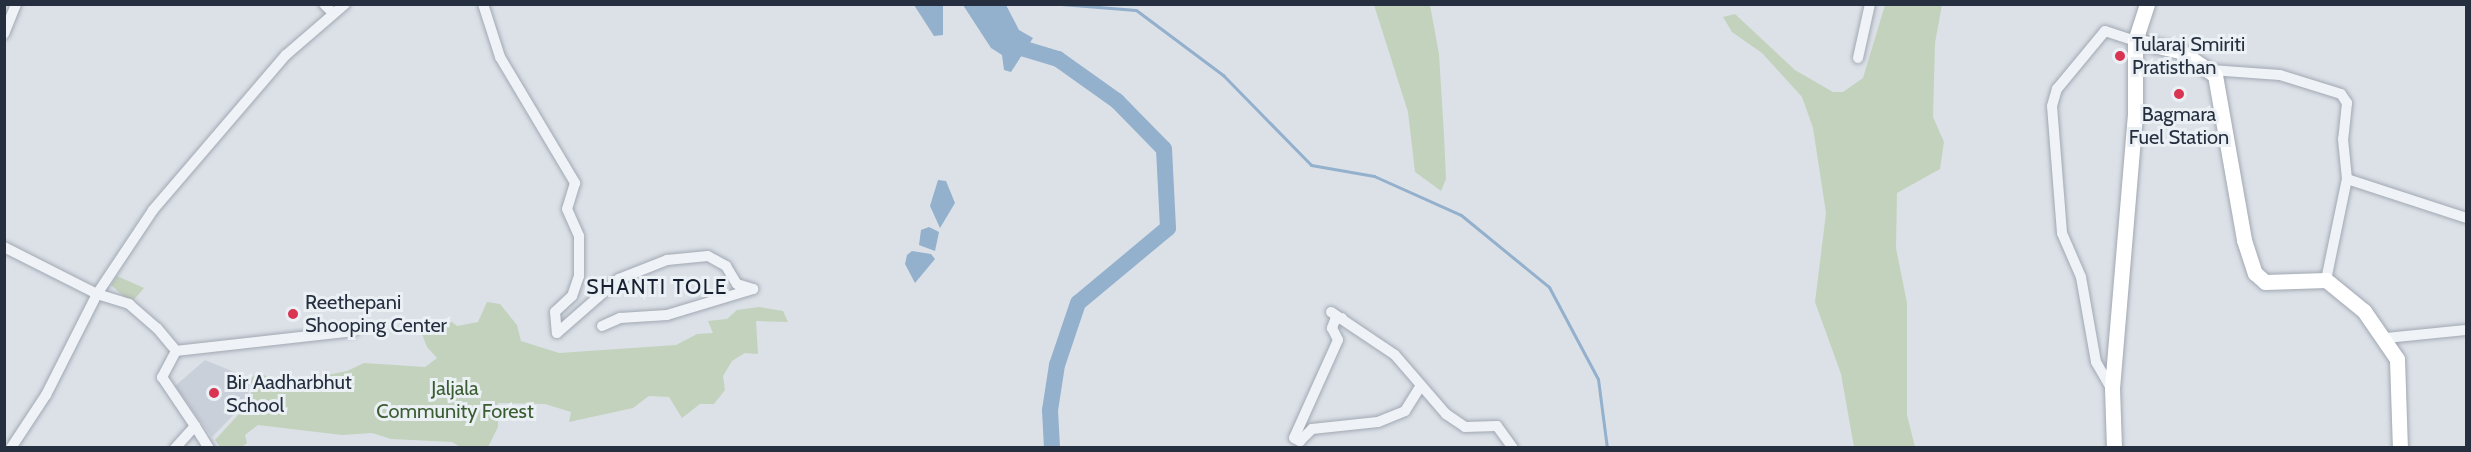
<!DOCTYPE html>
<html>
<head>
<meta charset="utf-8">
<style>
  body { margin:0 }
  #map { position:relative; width:2471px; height:452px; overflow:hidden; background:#dce1e8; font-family:Cabin,sans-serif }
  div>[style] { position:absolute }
  .built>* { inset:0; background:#cad0da }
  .green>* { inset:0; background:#c3d2bc }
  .water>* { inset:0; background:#93b0cc }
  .stream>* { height:3px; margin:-1.5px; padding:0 1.5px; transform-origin:1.5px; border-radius:1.5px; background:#93b0cc }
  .river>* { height:16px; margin:-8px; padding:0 8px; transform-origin:8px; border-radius:8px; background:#93b0cc }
  .roads { filter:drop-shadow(0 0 2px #a1a8b2) drop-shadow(0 0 2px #a1a8b2) }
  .street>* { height:10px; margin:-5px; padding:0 5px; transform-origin:5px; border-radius:5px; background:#eff2f6 }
  .secondary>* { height:15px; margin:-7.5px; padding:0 7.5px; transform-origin:7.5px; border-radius:7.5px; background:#fff }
  .dots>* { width:16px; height:16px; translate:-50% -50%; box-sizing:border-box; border:3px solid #ebf0f5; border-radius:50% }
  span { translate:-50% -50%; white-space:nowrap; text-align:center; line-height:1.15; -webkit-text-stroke:6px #ebf0f5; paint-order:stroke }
  .poi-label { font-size:20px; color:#252f3f }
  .left { translate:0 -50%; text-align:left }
  .park-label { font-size:20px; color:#3a5c31 }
  .neighbourhood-label { font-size:21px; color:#172030; letter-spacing:1.5px }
  .frame { position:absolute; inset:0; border:6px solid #252f3f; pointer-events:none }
</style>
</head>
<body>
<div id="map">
  <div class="built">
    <i style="clip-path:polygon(205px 360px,249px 378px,248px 400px,212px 437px,175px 386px)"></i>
  </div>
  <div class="green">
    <i style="clip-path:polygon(1374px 5px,1430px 5px,1439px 54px,1444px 135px,1446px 179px,1441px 191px,1415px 172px,1408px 112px)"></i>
    <i style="clip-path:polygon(1885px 5px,1942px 5px,1935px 43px,1933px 117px,1944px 142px,1940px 169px,1897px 193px,1896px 248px,1907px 303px,1907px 415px,1915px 447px,1854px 447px,1841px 374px,1815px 302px,1826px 213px,1813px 128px,1802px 97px,1762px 53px,1732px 32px,1723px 17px,1735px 14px,1795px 70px,1833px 92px,1843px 92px,1863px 78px)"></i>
    <i style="clip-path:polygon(117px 276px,144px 288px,131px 303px,111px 285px)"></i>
    <i style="clip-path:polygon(487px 302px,500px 304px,517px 325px,521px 341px,559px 353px,676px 345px,697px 334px,713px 333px,708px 321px,727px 319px,737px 310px,759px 307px,783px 311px,788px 322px,756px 321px,758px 354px,745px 353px,732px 361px,723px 376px,725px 390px,714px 404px,700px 404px,682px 418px,669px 397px,649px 396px,633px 408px,569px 422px,571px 412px,545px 404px,498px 403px,498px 427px,488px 447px,460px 447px,452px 442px,391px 439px,372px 433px,342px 435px,258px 425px,245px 435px,247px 443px,242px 447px,220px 447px,215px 440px,251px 401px,251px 378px,259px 372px,276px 382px,292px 382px,347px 371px,364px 363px,425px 367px,437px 358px,427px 347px,420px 329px,452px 322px,457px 326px,478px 322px)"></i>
  </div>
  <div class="water">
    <i style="clip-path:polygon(914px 5px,943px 5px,943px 35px,934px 36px)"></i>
    <i style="clip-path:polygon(963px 5px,1006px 5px,1019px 30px,1033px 38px,1011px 72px,1004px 70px,1002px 55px,991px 48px)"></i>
    <i style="clip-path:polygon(938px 180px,946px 181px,955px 203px,940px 228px,930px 206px)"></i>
    <i style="clip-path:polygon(929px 227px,939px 232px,935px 251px,919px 245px,921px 230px)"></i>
    <i style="clip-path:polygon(912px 251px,931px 254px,935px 259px,915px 283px,905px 264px,907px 255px)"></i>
  </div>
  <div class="stream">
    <i style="left:1061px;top:4px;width:75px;rotate:4.6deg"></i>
    <i style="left:1136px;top:10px;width:109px;rotate:36.8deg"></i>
    <i style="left:1223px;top:75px;width:126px;rotate:45.6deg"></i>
    <i style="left:1311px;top:165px;width:64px;rotate:9.9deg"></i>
    <i style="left:1374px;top:176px;width:95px;rotate:24.1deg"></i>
    <i style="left:1461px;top:215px;width:114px;rotate:39.3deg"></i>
    <i style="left:1549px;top:287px;width:104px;rotate:62deg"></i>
    <i style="left:1598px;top:379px;width:70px;rotate:82.6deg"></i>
  </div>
  <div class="river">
    <i style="left:987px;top:4px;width:39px;rotate:73deg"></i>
    <i style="left:998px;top:41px;width:63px;rotate:16.7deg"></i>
    <i style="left:1058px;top:59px;width:72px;rotate:35.4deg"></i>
    <i style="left:1117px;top:101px;width:67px;rotate:45.6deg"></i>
    <i style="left:1164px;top:149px;width:79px;rotate:87.1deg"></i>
    <i style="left:1168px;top:228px;width:117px;rotate:140.2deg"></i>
    <i style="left:1078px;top:303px;width:65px;rotate:108.7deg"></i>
    <i style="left:1057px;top:365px;width:46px;rotate:98.8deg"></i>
    <i style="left:1050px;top:410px;width:38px;rotate:87deg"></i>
  </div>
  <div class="roads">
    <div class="street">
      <i style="left:324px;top:4px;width:13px;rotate:45deg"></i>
      <i style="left:483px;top:4px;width:56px;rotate:72.2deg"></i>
      <i style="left:500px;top:57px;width:147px;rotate:59.2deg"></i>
      <i style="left:575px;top:183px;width:27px;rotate:107deg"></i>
      <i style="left:567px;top:209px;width:30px;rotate:66deg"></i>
      <i style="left:579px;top:236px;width:40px;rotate:90deg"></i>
      <i style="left:579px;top:276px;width:21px;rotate:109deg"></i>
      <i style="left:572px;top:296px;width:23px;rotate:137deg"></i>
      <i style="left:555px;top:312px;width:21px;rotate:85deg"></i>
      <i style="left:557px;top:333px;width:82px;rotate:-41.1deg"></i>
      <i style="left:619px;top:279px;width:52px;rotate:-21.6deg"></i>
      <i style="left:667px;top:260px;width:41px;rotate:-5.6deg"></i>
      <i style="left:708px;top:256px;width:21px;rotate:29deg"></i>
      <i style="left:726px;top:266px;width:21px;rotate:59deg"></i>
      <i style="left:737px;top:284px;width:17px;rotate:17deg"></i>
      <i style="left:4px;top:34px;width:32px;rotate:-68deg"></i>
      <i style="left:1858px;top:58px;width:55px;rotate:-77.5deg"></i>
      <i style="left:2211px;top:70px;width:69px;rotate:4.1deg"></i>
      <i style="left:2280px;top:75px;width:64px;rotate:17.3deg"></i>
      <i style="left:2341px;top:94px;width:11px;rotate:56deg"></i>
      <i style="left:2347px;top:103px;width:36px;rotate:96deg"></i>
      <i style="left:2343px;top:139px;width:40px;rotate:84.3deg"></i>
      <i style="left:4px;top:247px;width:104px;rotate:26.8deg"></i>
      <i style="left:97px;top:294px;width:34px;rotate:17deg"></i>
      <i style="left:129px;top:304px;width:37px;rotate:41deg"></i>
      <i style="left:157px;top:328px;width:30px;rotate:50deg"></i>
      <i style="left:176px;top:351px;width:30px;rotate:118deg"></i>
      <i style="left:162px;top:377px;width:59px;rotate:56deg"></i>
      <i style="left:195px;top:426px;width:30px;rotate:132deg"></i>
      <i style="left:2326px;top:280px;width:103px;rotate:-78.3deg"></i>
      <i style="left:2347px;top:179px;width:125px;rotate:18.1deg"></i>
      <i style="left:1331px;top:312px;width:77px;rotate:33.9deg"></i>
      <i style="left:1395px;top:355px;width:78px;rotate:49.2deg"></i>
      <i style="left:1446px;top:414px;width:23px;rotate:34deg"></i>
      <i style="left:1465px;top:427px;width:32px;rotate:-2deg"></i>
      <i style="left:1497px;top:426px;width:27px;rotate:54deg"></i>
      <i style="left:1342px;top:318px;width:7px;rotate:164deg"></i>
      <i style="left:1335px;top:320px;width:9px;rotate:111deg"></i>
      <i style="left:1332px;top:328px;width:13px;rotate:63deg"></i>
      <i style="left:1338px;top:340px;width:107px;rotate:114.2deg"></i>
      <i style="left:1294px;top:438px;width:7px;rotate:27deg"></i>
      <i style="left:1300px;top:441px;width:17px;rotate:-45deg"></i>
      <i style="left:1312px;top:429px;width:66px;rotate:-6.1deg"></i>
      <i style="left:1378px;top:422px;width:29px;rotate:-22deg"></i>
      <i style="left:1405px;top:411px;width:28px;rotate:-58deg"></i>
      <i style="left:602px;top:326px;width:20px;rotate:-24deg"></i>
      <i style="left:620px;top:318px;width:47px;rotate:-3.7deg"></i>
      <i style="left:667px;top:315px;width:90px;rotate:-16.8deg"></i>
      <i style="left:2386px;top:338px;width:80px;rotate:-5.7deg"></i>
      <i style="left:176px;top:351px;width:179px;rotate:-6.4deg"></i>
      <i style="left:2111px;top:388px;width:30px;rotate:-120deg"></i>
      <i style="left:2096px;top:362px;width:86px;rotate:-100deg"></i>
      <i style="left:2081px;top:277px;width:48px;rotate:-113.4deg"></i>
      <i style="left:2062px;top:233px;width:127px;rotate:-94.5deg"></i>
      <i style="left:2052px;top:106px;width:18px;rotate:-74deg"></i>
      <i style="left:2057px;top:89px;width:75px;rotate:-50.4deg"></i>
      <i style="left:2105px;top:31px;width:32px;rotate:18deg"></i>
      <i style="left:195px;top:426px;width:26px;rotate:58deg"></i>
      <i style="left:11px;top:448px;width:64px;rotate:-56.6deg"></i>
      <i style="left:46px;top:395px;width:113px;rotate:-63.2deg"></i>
      <i style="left:97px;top:294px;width:101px;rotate:-56.3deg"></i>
      <i style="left:153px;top:210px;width:204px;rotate:-49.4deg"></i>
      <i style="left:286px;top:55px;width:78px;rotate:-40.8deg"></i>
    </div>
    <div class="secondary">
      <i style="left:2135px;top:41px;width:46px;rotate:12.5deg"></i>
      <i style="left:2180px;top:51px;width:42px;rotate:34.4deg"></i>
      <i style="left:2215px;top:75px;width:168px;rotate:80deg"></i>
      <i style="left:2244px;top:240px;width:35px;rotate:72deg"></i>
      <i style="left:2255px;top:273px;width:13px;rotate:42deg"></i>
      <i style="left:2265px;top:282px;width:61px;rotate:-1.9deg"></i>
      <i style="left:2326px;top:280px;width:49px;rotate:39.2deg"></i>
      <i style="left:2364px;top:311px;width:58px;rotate:55.5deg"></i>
      <i style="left:2397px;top:359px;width:89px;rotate:88.1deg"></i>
      <i style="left:2114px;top:448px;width:60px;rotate:-91.9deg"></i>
      <i style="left:2112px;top:388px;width:276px;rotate:-85.2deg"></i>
      <i style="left:2135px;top:113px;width:72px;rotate:-90deg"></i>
      <i style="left:2135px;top:41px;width:39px;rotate:-72deg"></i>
    </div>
  </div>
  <div class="dots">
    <i style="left:2120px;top:56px;background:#d93452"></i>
    <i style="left:2179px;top:94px;background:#d93452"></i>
    <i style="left:293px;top:314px;background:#d93452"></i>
    <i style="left:214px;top:393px;background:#d93452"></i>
  </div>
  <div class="poi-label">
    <span class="left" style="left:2132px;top:56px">Tularaj Smiriti<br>Pratisthan</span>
    <span style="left:2179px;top:126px">Bagmara<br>Fuel Station</span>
    <span class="left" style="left:305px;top:314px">Reethepani<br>Shooping Center</span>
    <span class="left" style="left:226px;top:394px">Bir Aadharbhut<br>School</span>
  </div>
  <div class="park-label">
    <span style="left:455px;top:400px">Jaljala<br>Community Forest</span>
  </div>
  <div class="neighbourhood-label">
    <span style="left:657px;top:287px">SHANTI TOLE</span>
  </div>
  <div class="frame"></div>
</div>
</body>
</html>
